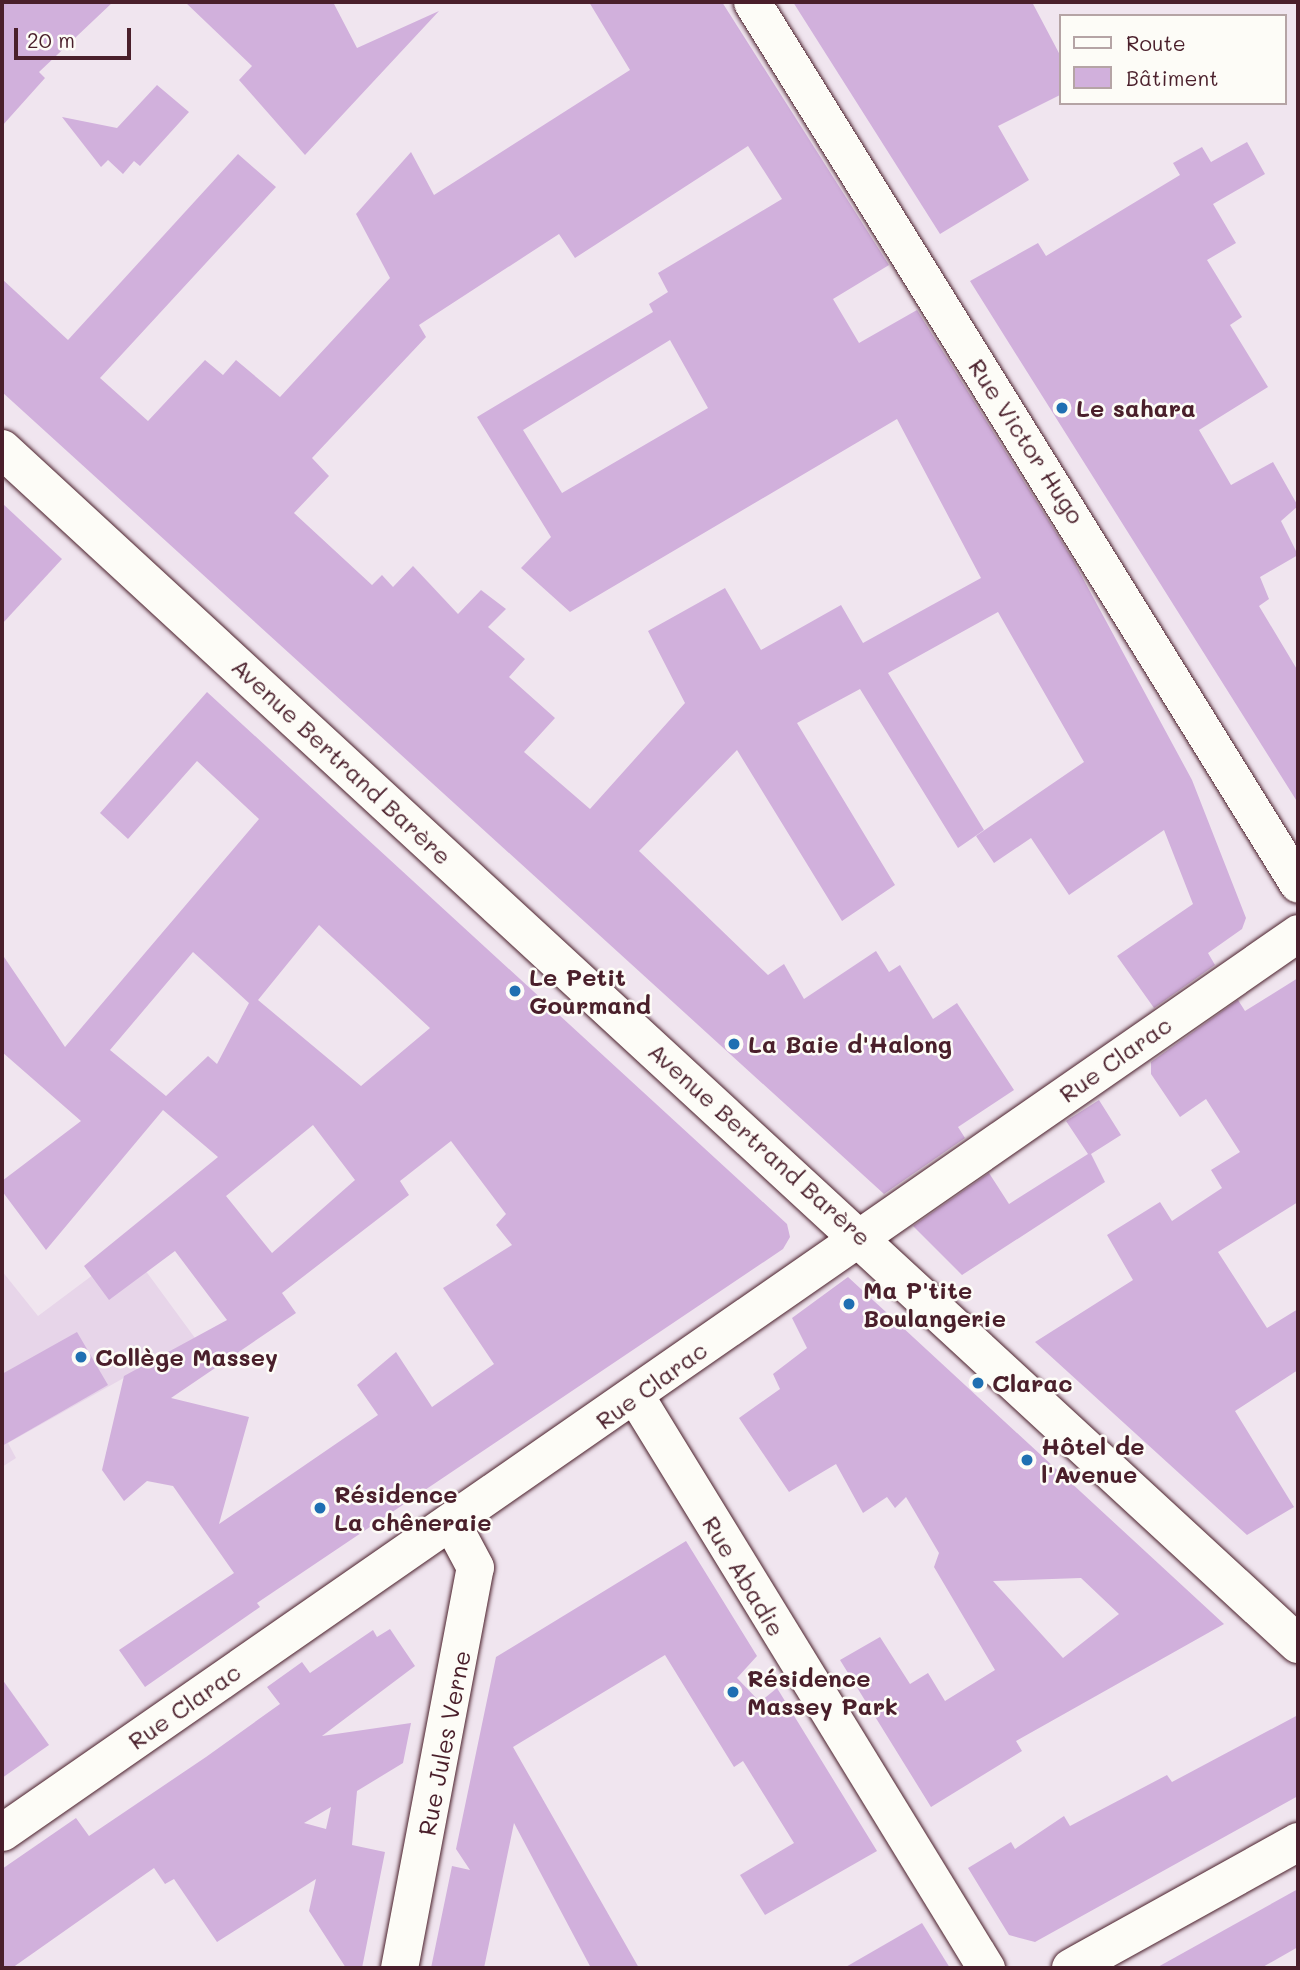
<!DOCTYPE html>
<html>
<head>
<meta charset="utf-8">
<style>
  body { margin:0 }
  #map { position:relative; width:1300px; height:1970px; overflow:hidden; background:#f0e5ef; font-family:Mali,sans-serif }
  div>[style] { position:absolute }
  .built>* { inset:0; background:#e7d5e9 }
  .building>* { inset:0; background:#d1b0dc }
  .roads { filter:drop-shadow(0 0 2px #4a1f2b) drop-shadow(0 0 2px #4a1f2b) }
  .minor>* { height:37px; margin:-18.5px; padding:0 18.5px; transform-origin:18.5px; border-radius:18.5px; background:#fdfcf7 }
  .secondary>* { height:38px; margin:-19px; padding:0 19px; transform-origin:19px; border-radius:19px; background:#fdfcf7 }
  .dots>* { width:19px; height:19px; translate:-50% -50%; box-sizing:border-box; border:4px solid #fdfcf7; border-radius:50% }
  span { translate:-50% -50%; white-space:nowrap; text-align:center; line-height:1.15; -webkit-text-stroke:5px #fdfcf7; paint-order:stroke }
  .poi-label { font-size:24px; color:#4a1f2b; font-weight:700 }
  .left { translate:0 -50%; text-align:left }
  .street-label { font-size:24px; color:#4a1f2b }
  .frame { position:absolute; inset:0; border:4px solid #4a1f2b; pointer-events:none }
  .legend { position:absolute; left:1059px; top:14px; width:228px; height:91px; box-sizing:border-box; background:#fdfcf7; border:2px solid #b5a4a5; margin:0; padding:9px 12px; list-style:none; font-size:21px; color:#4a1f2b }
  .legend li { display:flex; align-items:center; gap:14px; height:35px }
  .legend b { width:35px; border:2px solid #b5a4a5 }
  .scale { position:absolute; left:14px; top:28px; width:117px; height:32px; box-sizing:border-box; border:4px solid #4a1f2b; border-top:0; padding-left:9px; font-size:21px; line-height:24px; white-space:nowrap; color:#4a1f2b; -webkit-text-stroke:5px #fdfcf7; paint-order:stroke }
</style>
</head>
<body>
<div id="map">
  <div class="built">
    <i style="clip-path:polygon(129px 1248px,195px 1338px,8px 1443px,16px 1458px,2px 1467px,2px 1271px,38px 1316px)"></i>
  </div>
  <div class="building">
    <i style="clip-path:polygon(2px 2px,113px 2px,39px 72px,45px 78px,2px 126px)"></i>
    <i style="clip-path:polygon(185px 2px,333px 2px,357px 48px,439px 11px,305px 155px,239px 80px,252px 66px)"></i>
    <i style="clip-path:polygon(evenodd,589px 2px,722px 2px,889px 265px,833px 299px,859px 343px,917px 310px,1073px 560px,1192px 780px,1246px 918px,1242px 929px,1208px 953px,1215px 965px,1154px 1008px,1117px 956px,1193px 904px,1164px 830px,1069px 895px,1031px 838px,994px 863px,976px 836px,1084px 762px,998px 612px,888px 673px,984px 830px,958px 848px,860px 689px,797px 723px,895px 885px,842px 921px,737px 750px,639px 851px,768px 975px,784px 964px,804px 999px,876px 951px,889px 972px,900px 965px,933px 1019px,957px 1003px,1014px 1090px,958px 1127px,965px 1138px,884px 1194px,2px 392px,2px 279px,68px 340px,238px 154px,276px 187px,100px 378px,148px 421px,205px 360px,223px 375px,236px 360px,280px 397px,390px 278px,356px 214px,411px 152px,434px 195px,630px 70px,589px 2px,748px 146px,782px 199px,658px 273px,668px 292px,649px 304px,653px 312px,477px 417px,551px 537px,521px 568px,570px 612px,897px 419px,981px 578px,863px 643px,841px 605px,761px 650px,725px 588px,648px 631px,685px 703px,590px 809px,524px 752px,555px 718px,509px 677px,525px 659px,488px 627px,506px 609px,481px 590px,458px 614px,413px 566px,393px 587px,382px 575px,372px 585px,294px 513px,329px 476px,312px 458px,426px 337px,419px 325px,559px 234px,575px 258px,748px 146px,589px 2px,670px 340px,708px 408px,562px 493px,523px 430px,670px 340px)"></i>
    <i style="clip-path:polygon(793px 2px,1032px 2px,1060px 55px,1060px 95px,998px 126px,1029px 180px,940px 234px)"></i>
    <i style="clip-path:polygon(157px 85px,189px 112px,140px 166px,134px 161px,123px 174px,108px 160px,101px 167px,62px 117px,117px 128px)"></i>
    <i style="clip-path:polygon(1247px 142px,1265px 174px,1213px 204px,1236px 243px,1207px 260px,1242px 317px,1230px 325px,1268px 387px,1199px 430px,1231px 485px,1273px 462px,1298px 506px,1281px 521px,1298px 555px,1260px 577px,1269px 599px,1259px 606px,1298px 671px,1298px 803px,970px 281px,1038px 243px,1046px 256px,1180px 175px,1173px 163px,1202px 147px,1211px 162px)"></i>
    <i style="clip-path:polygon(2px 503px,62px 559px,2px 624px)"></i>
    <i style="clip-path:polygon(evenodd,207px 692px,787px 1224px,790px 1237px,783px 1249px,257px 1603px,260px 1607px,145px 1687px,119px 1650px,234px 1573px,173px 1486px,147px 1481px,124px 1501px,102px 1470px,124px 1376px,227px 1320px,175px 1251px,109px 1300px,84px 1266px,218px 1157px,163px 1110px,46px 1250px,2px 1191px,2px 1181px,81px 1121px,2px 1052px,2px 954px,65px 1047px,259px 819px,197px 761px,128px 839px,100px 813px,207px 692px,319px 925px,430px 1028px,361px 1086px,258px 1000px,319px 925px,207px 692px,193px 952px,249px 1003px,217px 1064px,208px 1056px,166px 1096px,110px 1050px,193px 952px,207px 692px,313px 1125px,355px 1180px,272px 1253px,226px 1196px,313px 1125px,207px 692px,451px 1141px,506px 1214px,496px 1225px,512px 1245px,443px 1288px,494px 1364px,432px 1407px,396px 1352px,357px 1385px,378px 1415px,219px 1524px,249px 1417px,171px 1398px,296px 1313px,282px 1293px,409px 1195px,400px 1181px,451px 1141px)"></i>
    <i style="clip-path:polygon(1298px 978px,1298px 1202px,1218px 1252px,1267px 1328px,1298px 1309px,1298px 1370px,1235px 1411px,1294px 1507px,1247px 1535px,1035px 1342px,1133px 1280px,1107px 1235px,1160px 1202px,1172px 1221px,1222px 1188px,1211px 1170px,1240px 1152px,1206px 1099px,1180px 1117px,1151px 1074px,1151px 1062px,1238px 1000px,1245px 1011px)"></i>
    <i style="clip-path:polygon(1099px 1100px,1121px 1135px,1091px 1154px,1105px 1182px,962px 1275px,913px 1226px,989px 1173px,1009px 1204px,1088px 1154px,1066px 1121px)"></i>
    <i style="clip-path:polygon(evenodd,848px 1277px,1224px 1624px,1016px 1741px,1022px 1751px,931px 1807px,840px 1660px,880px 1637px,910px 1684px,928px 1673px,945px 1701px,995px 1670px,934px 1567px,939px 1553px,906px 1497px,895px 1508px,887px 1497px,863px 1513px,836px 1464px,789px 1492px,739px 1418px,780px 1389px,773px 1374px,807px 1348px,792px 1318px,848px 1277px,1081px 1578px,1119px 1614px,1063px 1658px,993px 1581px,1081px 1578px)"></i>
    <i style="clip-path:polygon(77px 1332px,108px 1385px,2px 1446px,2px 1374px)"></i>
    <i style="clip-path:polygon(686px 1541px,757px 1656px,737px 1678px,760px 1702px,777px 1688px,877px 1851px,765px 1915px,740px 1875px,794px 1843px,743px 1761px,734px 1767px,665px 1655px,513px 1747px,639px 1968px,591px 1968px,514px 1823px,484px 1968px,431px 1968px,452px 1866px,470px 1870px,456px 1849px,496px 1657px)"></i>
    <i style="clip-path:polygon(evenodd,390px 1629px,415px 1666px,322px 1736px,411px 1723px,403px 1763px,357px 1791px,352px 1845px,385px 1852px,362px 1968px,346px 1968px,309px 1911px,316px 1879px,217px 1942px,174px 1879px,165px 1884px,154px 1868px,12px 1968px,2px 1968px,2px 1869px,76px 1818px,89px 1836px,206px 1757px,280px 1704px,267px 1687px,302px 1662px,310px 1673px,373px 1630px,377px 1637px,390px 1629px,331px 1807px,326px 1829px,304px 1823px,331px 1807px)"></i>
    <i style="clip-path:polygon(2px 1679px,49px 1745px,2px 1778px)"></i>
    <i style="clip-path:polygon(1298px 1715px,1298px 1796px,1035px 1942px,1009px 1935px,968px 1868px,1011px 1842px,1015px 1849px,1064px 1816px,1070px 1826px,1167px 1775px,1172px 1782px)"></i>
    <i style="clip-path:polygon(1298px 1889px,1298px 1947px,1261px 1968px,1156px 1968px)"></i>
    <i style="clip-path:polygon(922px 1923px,950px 1968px,844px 1968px)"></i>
  </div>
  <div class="roads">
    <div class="minor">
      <i style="left:752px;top:2px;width:1037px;rotate:58.24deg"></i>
      <i style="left:636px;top:1397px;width:670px;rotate:58.49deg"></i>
      <i style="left:2px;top:1832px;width:1577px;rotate:-34.75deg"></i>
      <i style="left:399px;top:1968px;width:408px;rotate:-79.3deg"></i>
      <i style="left:475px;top:1567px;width:51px;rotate:-118.1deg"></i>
    </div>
    <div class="secondary">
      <i style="left:2px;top:449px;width:1763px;rotate:42.68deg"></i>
      <i style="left:1071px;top:1968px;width:260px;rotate:-29deg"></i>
    </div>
  </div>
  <div class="dots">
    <i style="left:1062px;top:408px;background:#1f6fb2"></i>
    <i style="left:515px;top:991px;background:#1f6fb2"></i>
    <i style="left:734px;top:1044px;background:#1f6fb2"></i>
    <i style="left:849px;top:1304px;background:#1f6fb2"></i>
    <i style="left:81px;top:1357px;background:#1f6fb2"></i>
    <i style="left:978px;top:1383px;background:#1f6fb2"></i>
    <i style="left:1027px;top:1460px;background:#1f6fb2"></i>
    <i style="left:320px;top:1508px;background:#1f6fb2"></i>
    <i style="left:733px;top:1692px;background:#1f6fb2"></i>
  </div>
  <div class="poi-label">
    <span class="left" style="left:1076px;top:408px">Le sahara</span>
    <span class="left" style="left:529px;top:991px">Le Petit<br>Gourmand</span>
    <span class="left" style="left:748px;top:1044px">La Baie d'Halong</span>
    <span class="left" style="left:863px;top:1304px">Ma P'tite<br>Boulangerie</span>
    <span class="left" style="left:95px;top:1357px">Collège Massey</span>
    <span class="left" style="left:992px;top:1383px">Clarac</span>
    <span class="left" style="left:1041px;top:1460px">Hôtel de<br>l'Avenue</span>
    <span class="left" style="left:334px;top:1508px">Résidence<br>La chêneraie</span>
    <span class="left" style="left:747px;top:1692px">Résidence<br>Massey Park</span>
  </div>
  <div class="street-label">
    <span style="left:1027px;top:441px;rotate:57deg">Rue Victor Hugo</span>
    <span style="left:342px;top:761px;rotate:43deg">Avenue Bertrand Barère</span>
    <span style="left:1115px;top:1059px;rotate:-35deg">Rue Clarac</span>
    <span style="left:760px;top:1144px;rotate:42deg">Avenue Bertrand Barère</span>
    <span style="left:651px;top:1385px;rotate:-36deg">Rue Clarac</span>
    <span style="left:744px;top:1576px;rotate:59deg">Rue Abadie</span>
    <span style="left:184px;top:1706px;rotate:-35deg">Rue Clarac</span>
    <span style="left:444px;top:1743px;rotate:-79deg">Rue Jules Verne</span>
  </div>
  <div class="frame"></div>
  <ul class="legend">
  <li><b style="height:9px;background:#fdfcf7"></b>Route</li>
  <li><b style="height:19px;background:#d1b0dc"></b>Bâtiment</li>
  </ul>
  <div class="scale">20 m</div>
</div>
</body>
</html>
